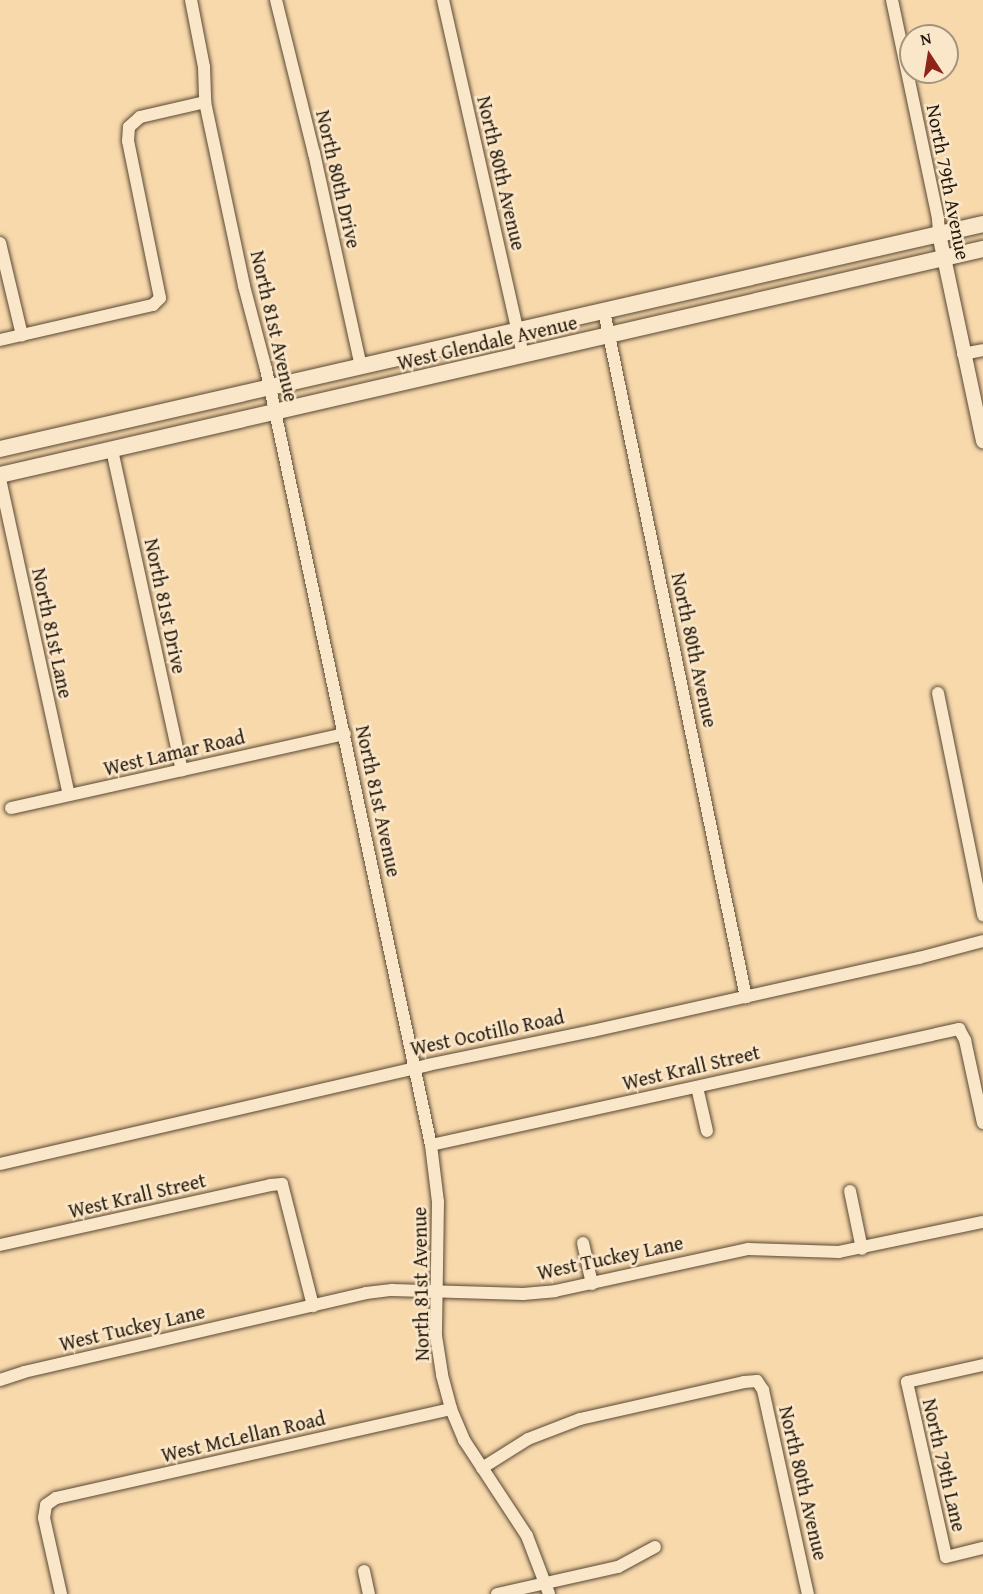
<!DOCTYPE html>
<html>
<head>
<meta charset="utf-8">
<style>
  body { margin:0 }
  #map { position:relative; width:983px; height:1594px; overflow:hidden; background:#f8d9ac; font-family:"Gentium Book Plus",serif }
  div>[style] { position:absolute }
  .roads { filter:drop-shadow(0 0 2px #594934) drop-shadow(0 0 2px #594934) }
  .minor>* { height:12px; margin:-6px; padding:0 6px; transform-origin:6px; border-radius:6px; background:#fae6c9 }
  .tertiary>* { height:14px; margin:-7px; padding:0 7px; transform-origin:7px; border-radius:7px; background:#fae6c9 }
  .secondary>* { height:16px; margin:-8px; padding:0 8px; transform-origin:8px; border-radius:8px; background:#fae6c9 }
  span { translate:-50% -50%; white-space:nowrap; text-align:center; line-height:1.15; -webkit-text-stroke:5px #fae6c9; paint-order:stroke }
  .street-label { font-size:20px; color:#24190c }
  .north { position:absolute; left:899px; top:24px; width:60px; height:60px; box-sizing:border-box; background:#fae6c9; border:2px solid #a4947d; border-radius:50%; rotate:348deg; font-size:16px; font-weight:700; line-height:24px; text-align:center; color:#24190c }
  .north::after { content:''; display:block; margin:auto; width:21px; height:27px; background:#8f2418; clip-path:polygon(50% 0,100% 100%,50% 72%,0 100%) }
</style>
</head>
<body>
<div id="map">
  <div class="roads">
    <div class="minor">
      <i style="left:191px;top:0;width:68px;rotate:79deg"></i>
      <i style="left:204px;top:67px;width:35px;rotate:88deg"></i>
      <i style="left:205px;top:102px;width:188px;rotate:78deg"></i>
      <i style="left:244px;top:286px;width:86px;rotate:75.2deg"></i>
      <i style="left:266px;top:369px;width:793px;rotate:78deg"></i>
      <i style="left:431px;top:1145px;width:57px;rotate:83deg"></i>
      <i style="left:438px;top:1202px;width:134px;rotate:90.9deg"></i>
      <i style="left:436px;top:1336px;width:39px;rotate:81deg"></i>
      <i style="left:442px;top:1375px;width:35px;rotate:75deg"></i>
      <i style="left:451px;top:1409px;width:34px;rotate:67deg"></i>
      <i style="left:464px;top:1440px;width:115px;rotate:56.7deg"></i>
      <i style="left:527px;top:1536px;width:62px;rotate:69.2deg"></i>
      <i style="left:276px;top:0;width:158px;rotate:76.1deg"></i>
      <i style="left:314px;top:153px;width:219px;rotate:77.6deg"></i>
      <i style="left:443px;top:0;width:364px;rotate:77.3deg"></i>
      <i style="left:892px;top:0;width:224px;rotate:78.1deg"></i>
      <i style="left:938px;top:219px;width:15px;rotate:86deg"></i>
      <i style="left:0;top:243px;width:95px;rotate:76.6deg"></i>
      <i style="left:604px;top:311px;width:701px;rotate:78.31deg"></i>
      <i style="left:0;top:340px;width:157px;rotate:-12.9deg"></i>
      <i style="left:153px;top:305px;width:10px;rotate:-45deg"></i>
      <i style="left:160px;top:298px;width:160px;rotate:-101.5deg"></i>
      <i style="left:128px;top:141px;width:14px;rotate:-86deg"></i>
      <i style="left:129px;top:127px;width:15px;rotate:-42deg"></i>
      <i style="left:140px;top:117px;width:67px;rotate:-13deg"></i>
      <i style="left:963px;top:354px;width:20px;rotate:-11deg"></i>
      <i style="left:112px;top:450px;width:328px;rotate:77.7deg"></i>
      <i style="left:0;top:479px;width:323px;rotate:77.7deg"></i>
      <i style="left:938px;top:693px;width:227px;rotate:78.5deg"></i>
      <i style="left:11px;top:808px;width:342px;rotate:-12.5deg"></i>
      <i style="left:697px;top:1087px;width:45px;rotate:77.2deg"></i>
      <i style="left:431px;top:1145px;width:541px;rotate:-12.39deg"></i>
      <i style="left:959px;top:1029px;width:13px;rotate:61deg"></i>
      <i style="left:965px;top:1040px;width:85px;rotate:77.8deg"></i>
      <i style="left:0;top:1164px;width:439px;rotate:-13deg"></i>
      <i style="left:428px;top:1065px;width:167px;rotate:-11.7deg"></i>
      <i style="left:592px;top:1031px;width:335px;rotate:-12.6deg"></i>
      <i style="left:919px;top:958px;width:66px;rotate:-14.9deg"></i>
      <i style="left:850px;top:1191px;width:59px;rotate:78.3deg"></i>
      <i style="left:583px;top:1243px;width:42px;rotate:77.6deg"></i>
      <i style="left:0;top:1245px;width:277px;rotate:-12.5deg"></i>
      <i style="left:270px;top:1185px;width:12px;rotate:-5deg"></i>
      <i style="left:282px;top:1184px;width:126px;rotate:75.7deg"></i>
      <i style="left:983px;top:1365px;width:78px;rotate:167.4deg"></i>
      <i style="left:907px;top:1382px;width:179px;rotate:77.4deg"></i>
      <i style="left:946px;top:1557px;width:38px;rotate:-14deg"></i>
      <i style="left:0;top:1380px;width:25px;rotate:-18deg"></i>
      <i style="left:24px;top:1372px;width:351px;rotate:-13deg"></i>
      <i style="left:366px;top:1293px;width:26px;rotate:-7deg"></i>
      <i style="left:392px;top:1290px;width:131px;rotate:1.7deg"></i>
      <i style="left:523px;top:1294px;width:32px;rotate:-5deg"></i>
      <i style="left:555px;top:1291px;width:198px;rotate:-12.3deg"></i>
      <i style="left:748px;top:1249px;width:91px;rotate:1.9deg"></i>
      <i style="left:839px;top:1252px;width:147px;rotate:-11.8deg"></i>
      <i style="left:482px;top:1468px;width:54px;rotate:-32.2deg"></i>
      <i style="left:528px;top:1439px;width:56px;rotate:-21deg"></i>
      <i style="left:580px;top:1419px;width:168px;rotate:-12.7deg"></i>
      <i style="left:744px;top:1382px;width:13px;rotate:-4deg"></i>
      <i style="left:757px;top:1381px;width:11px;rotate:56deg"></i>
      <i style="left:763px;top:1390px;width:209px;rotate:77.6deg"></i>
      <i style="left:364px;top:1571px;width:24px;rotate:78deg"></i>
      <i style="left:61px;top:1594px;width:78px;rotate:-102.6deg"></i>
      <i style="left:44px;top:1518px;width:13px;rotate:-81deg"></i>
      <i style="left:46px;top:1505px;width:12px;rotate:-35deg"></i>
      <i style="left:56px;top:1498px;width:405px;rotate:-12.7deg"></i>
      <i style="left:497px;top:1594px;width:124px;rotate:-12.6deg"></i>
      <i style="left:618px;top:1567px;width:42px;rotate:-28.4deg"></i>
    </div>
    <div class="tertiary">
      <i style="left:939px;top:234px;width:212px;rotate:78deg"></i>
    </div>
    <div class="secondary">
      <i style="left:0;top:449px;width:1008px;rotate:-12.89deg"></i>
      <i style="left:0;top:475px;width:1009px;rotate:-12.95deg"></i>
    </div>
  </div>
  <div class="street-label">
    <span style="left:502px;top:173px;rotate:77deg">North 80th Avenue</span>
    <span style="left:339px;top:179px;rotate:77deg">North 80th Drive</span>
    <span style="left:949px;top:182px;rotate:79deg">North 79th Avenue</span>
    <span style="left:275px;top:326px;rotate:77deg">North 81st Avenue</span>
    <span style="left:487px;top:342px;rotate:-13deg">West Glendale Avenue</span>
    <span style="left:166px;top:606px;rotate:78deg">North 81st Drive</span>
    <span style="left:53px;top:633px;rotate:78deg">North 81st Lane</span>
    <span style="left:695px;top:650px;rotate:78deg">North 80th Avenue</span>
    <span style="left:174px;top:752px;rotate:-13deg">West Lamar Road</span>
    <span style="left:379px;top:801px;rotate:78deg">North 81st Avenue</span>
    <span style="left:487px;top:1032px;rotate:-12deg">West Ocotillo Road</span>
    <span style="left:691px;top:1067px;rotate:-13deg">West Krall Street</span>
    <span style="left:137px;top:1195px;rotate:-13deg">West Krall Street</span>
    <span style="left:610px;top:1257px;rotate:-12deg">West Tuckey Lane</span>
    <span style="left:420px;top:1284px;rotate:-91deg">North 81st Avenue</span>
    <span style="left:132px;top:1327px;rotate:-13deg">West Tuckey Lane</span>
    <span style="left:243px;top:1436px;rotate:-13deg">West McLellan Road</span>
    <span style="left:945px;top:1465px;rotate:77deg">North 79th Lane</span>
    <span style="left:804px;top:1483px;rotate:77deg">North 80th Avenue</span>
  </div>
  <div class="north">N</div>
</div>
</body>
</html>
